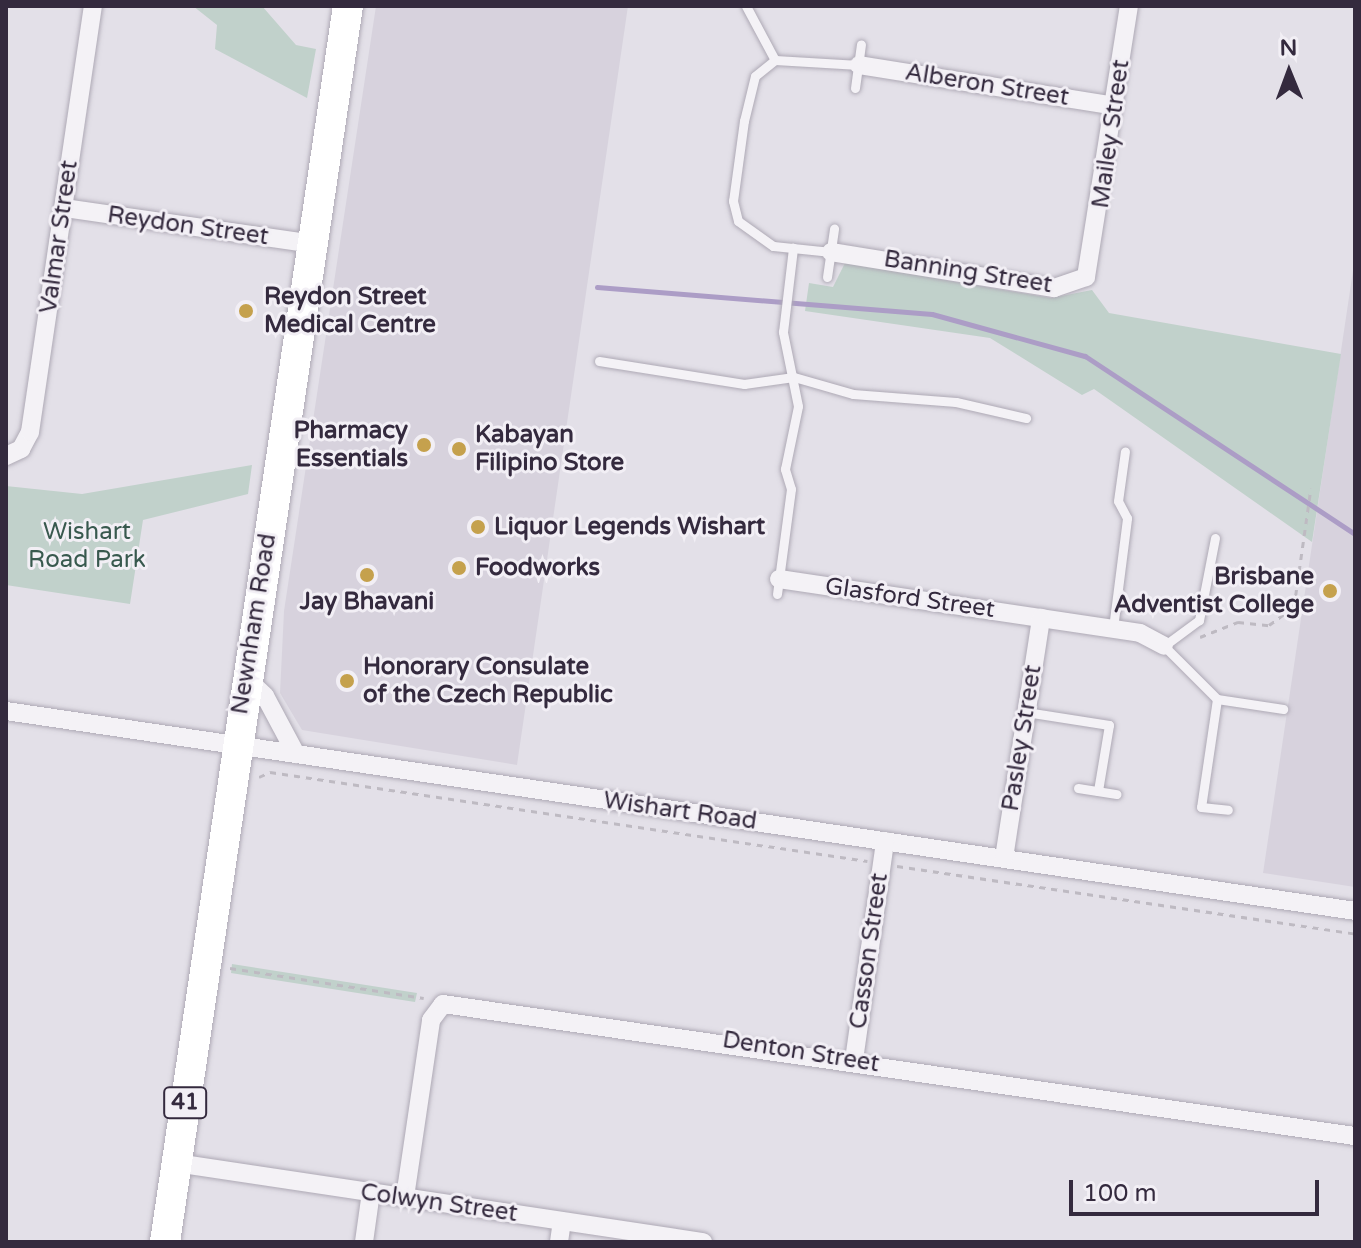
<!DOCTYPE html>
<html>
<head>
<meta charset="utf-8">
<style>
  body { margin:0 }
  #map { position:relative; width:1361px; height:1248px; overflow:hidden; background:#e3e0e8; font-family:"Varela Round",sans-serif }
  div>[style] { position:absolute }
  .built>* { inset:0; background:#d7d2dd }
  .green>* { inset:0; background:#c1d1cb }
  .stream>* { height:5px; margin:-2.5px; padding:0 2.5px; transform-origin:2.5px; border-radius:2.5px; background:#ac9dc6 }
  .path>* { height:3px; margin-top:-1.5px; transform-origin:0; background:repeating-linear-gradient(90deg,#bebac2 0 6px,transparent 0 12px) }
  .roads { filter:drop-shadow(0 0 2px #aea9b5) drop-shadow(0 0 2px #aea9b5) }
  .lane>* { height:9px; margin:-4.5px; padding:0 4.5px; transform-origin:4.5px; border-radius:4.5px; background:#f4f2f6 }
  .street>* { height:18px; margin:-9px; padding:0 9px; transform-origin:9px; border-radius:9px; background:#f4f2f6 }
  .primary>* { height:30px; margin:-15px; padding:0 15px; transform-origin:15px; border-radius:15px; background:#fff }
  .dots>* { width:22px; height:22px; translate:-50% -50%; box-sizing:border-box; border:4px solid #f2eff5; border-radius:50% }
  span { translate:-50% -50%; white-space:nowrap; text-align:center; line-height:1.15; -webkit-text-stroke:6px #f2eff5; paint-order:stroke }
  .shield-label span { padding:2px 6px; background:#f2eff5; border:2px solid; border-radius:6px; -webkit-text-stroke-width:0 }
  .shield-label { font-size:22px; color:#342a3e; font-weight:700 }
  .street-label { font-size:24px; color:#342a3e }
  .poi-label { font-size:24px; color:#342a3e; font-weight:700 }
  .left { translate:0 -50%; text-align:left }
  .right { translate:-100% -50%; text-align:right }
  .park-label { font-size:24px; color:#38594e }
  .frame { position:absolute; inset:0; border:8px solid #342a3e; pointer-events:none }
  .north { position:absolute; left:1249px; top:32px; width:80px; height:80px; -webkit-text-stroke:6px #f2eff5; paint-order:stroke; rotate:359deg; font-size:22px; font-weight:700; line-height:32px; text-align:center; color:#342a3e }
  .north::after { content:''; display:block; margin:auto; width:28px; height:36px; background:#342a3e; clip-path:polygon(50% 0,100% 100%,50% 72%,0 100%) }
  .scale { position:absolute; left:1069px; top:1180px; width:250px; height:36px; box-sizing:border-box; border:4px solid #342a3e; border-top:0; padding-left:10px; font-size:24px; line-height:28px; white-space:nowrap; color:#342a3e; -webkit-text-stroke:6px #f2eff5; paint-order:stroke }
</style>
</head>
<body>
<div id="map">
  <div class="built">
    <i style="clip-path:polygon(376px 6px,628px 6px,517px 765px,302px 730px,280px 693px,284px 611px)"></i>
    <i style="clip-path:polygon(1355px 257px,1355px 887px,1263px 873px)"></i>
  </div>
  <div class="green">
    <i style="clip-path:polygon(193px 6px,262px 6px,296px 45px,316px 49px,307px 98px,215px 49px,217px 25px)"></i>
    <i style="clip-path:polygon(845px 263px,1051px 298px,1092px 290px,1109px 313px,1341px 354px,1312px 542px,1094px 389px,1082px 395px,990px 338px,805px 311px,809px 283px,833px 287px)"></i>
    <i style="clip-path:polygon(252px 465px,248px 494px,143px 520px,130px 604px,6px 585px,6px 486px,82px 494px)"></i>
    <i style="clip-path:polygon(232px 964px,417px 993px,415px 1002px,231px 973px)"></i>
  </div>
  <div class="stream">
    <i style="left:597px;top:287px;width:336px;rotate:4.6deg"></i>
    <i style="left:932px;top:314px;width:159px;rotate:15.4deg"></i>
    <i style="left:1085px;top:356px;width:323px;rotate:33.4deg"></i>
  </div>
  <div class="path">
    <i style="left:1200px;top:637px;width:41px;rotate:-21.5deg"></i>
    <i style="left:1238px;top:622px;width:31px;rotate:6deg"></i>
    <i style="left:1269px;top:625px;width:31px;rotate:-36deg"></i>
    <i style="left:1294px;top:607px;width:120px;rotate:-81.9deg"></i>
    <i style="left:259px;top:777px;width:12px;rotate:-24deg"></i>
    <i style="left:270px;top:772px;width:604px;rotate:8.48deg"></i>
    <i style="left:897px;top:866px;width:463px;rotate:8.4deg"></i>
    <i style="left:230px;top:968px;width:196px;rotate:8.8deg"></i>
  </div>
  <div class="roads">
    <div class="lane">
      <i style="left:746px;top:6px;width:61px;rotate:61.8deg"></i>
      <i style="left:855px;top:88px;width:44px;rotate:-82.2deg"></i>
      <i style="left:831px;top:252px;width:58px;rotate:-174.1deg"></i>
      <i style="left:773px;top:246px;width:43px;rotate:-144.5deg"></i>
      <i style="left:738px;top:221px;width:21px;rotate:-104deg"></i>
      <i style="left:733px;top:201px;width:81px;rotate:-82.2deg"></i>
      <i style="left:744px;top:121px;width:46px;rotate:-76.3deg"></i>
      <i style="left:755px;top:76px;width:26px;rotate:-39deg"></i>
      <i style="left:775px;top:60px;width:84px;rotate:3.4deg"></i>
      <i style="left:827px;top:277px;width:49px;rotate:-81.7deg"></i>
      <i style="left:599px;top:361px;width:147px;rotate:9deg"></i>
      <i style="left:744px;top:384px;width:50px;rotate:-8deg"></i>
      <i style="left:794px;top:377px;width:61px;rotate:16.1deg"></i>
      <i style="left:853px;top:394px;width:103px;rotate:4.4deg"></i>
      <i style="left:956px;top:402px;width:72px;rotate:12.9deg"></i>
      <i style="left:1215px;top:538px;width:84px;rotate:101deg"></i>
      <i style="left:1199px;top:620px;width:44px;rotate:143.4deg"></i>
      <i style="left:1164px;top:646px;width:75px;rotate:45deg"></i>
      <i style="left:1217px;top:699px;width:109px;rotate:98.4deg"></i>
      <i style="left:1201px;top:807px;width:27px;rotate:6deg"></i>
      <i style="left:777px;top:594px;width:106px;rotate:-82.4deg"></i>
      <i style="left:791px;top:489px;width:21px;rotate:-107deg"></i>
      <i style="left:785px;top:469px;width:64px;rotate:-78.3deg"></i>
      <i style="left:798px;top:406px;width:76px;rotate:-101.5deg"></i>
      <i style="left:783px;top:332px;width:85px;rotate:-83.2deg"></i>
      <i style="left:1113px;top:628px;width:111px;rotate:-82.7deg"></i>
      <i style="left:1127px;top:518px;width:19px;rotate:-118deg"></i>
      <i style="left:1118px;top:501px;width:50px;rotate:-82deg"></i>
      <i style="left:1217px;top:699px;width:67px;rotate:8.6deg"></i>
      <i style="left:1026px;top:712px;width:84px;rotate:8.9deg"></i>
      <i style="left:1109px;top:725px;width:67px;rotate:99.5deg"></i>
      <i style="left:1078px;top:788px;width:39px;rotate:9deg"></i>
    </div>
    <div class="street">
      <i style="left:859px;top:65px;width:258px;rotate:9.1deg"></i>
      <i style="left:64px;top:208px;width:252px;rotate:8.2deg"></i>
      <i style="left:831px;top:252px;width:226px;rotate:9.2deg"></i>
      <i style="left:1054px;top:288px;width:34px;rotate:-19deg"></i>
      <i style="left:1086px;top:277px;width:274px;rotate:-81deg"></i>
      <i style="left:6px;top:456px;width:17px;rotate:-25deg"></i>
      <i style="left:21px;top:449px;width:19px;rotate:-62deg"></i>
      <i style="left:30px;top:432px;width:431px;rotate:-81.6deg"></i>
      <i style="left:779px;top:579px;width:365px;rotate:8.5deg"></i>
      <i style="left:1140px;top:633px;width:27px;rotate:28deg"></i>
      <i style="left:246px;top:678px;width:26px;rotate:43deg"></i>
      <i style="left:265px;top:696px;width:66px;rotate:61.9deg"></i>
      <i style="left:6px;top:711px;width:1364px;rotate:8.43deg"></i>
      <i style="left:1004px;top:858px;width:243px;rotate:-81.2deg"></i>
      <i style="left:854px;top:1060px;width:221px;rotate:-81.9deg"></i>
      <i style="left:176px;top:1163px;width:533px;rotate:8.53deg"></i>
      <i style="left:405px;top:1197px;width:179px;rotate:-81.6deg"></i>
      <i style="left:431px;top:1020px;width:20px;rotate:-53deg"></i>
      <i style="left:443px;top:1004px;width:922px;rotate:8.24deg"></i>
      <i style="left:364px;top:1242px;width:50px;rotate:-82deg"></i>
      <i style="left:559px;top:1242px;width:21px;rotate:-82deg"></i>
    </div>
    <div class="primary">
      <i style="left:165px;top:1242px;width:1249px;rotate:-81.58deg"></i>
    </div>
  </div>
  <div class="dots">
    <i style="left:246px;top:311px;background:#c5a14d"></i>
    <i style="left:424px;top:445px;background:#c5a14d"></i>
    <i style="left:459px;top:449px;background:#c5a14d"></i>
    <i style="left:478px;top:527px;background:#c5a14d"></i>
    <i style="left:459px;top:568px;background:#c5a14d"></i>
    <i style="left:367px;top:575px;background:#c5a14d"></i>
    <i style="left:1330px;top:591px;background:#c5a14d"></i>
    <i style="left:347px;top:681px;background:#c5a14d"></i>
  </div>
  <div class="shield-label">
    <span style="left:185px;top:1103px">41</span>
  </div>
  <div class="street-label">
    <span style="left:987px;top:85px;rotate:9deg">Alberon Street</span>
    <span style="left:1111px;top:134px;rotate:-82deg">Mailey Street</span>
    <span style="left:188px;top:226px;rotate:8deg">Reydon Street</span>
    <span style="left:59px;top:237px;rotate:-82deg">Valmar Street</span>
    <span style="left:968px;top:272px;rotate:9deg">Banning Street</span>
    <span style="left:910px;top:598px;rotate:8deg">Glasford Street</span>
    <span style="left:254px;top:624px;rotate:-81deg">Newnham Road</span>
    <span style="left:1022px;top:738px;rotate:-81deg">Pasley Street</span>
    <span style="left:680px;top:811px;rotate:8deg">Wishart Road</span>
    <span style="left:869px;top:951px;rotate:-82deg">Casson Street</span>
    <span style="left:801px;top:1052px;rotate:9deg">Denton Street</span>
    <span style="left:439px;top:1203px;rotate:8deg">Colwyn Street</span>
  </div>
  <div class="poi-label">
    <span class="left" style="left:264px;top:311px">Reydon Street<br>Medical Centre</span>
    <span class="right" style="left:408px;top:445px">Pharmacy<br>Essentials</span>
    <span class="left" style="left:475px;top:449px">Kabayan<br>Filipino Store</span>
    <span class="left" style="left:494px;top:527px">Liquor Legends Wishart</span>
    <span class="left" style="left:475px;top:568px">Foodworks</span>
    <span class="right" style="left:1314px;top:591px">Brisbane<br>Adventist College</span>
    <span style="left:367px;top:602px">Jay Bhavani</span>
    <span class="left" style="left:363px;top:681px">Honorary Consulate<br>of the Czech Republic</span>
  </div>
  <div class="park-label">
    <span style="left:87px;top:546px">Wishart<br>Road Park</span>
  </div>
  <div class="frame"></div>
  <div class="north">N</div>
  <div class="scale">100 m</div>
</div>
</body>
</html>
